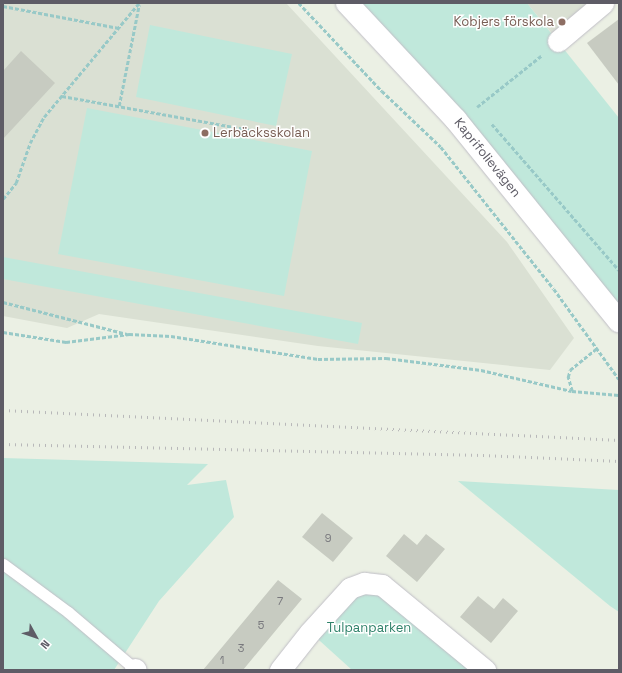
<!DOCTYPE html>
<html>
<head>
<meta charset="utf-8">
<style>
  body { margin:0 }
  #map { position:relative; width:622px; height:673px; overflow:hidden; background:#ebf0e4; font-family:"Space Grotesk",sans-serif }
  div>[style] { position:absolute }
  .education>* { inset:0; background:#dae0d3 }
  .green>* { inset:0; background:#c0e8db }
  .building>* { inset:0; background:#c7cbc1 }
  .path>* { height:2.5px; margin-top:-1.25px; transform-origin:0; background:repeating-linear-gradient(90deg,#98c9c7 0 4px,transparent 0 6px) }
  .roads { filter:drop-shadow(0 0 1px #c0bec6) drop-shadow(0 0 1px #c0bec6) }
  .service>* { height:11px; margin:-5.5px; padding:0 5.5px; transform-origin:5.5px; border-radius:5.5px; background:#fff }
  .minor>* { height:21px; margin:-10.5px; padding:0 10.5px; transform-origin:10.5px; border-radius:10.5px; background:#fff }
  .secondary>* { height:22px; margin:-11px; padding:0 11px; transform-origin:11px; border-radius:11px; background:#fff }
  .rail>* { height:3px; margin-top:-1.5px; transform-origin:0; background:repeating-linear-gradient(90deg,#b8b8b9 0 1px,transparent 0 6px) }
  .dots>* { width:11px; height:11px; translate:-50% -50%; box-sizing:border-box; border:2px solid #fff; border-radius:50% }
  span { translate:-50% -50%; white-space:nowrap; text-align:center; line-height:1.15; -webkit-text-stroke:3px #fff; paint-order:stroke }
  .number-label { font-size:11px; color:#78787d }
  .number-label span { -webkit-text-stroke-width:0 }
  .education-label { font-size:13px; color:#785e54 }
  .right { translate:-100% -50%; text-align:right }
  .left { translate:0 -50%; text-align:left }
  .street-label { font-size:13px; color:#5e5c66 }
  .park-label { font-size:13px; color:#2f826a }
  .frame { position:absolute; inset:0; border:4px solid #5e5c66; pointer-events:none }
  .north { position:absolute; left:16px; top:617px; width:40px; height:40px; -webkit-text-stroke:3px #fff; paint-order:stroke; rotate:130deg; font-size:11px; font-weight:700; line-height:16px; text-align:center; color:#5e5c66 }
  .north::after { content:''; display:block; margin:auto; width:14px; height:18px; background:#5e5c66; clip-path:polygon(50% 0,100% 100%,50% 72%,0 100%) }
</style>
</head>
<body>
<div id="map">
  <div class="education">
    <i style="clip-path:polygon(3px 3px,286px 3px,507px 242px,574px 338px,550px 370px,318px 346px,99px 314px,67px 328px,3px 316px)"></i>
    <i style="clip-path:polygon(527px 3px,603px 3px,558px 41px)"></i>
  </div>
  <div class="green">
    <i style="clip-path:polygon(347px 3px,527px 3px,619px 118px,619px 321px)"></i>
    <i style="clip-path:polygon(150px 25px,292px 54px,276px 126px,136px 97px)"></i>
    <i style="clip-path:polygon(87px 108px,312px 151px,284px 296px,58px 254px)"></i>
    <i style="clip-path:polygon(3px 257px,362px 323px,358px 344px,3px 279px)"></i>
    <i style="clip-path:polygon(3px 458px,208px 464px,187px 485px,226px 480px,234px 517px,159px 601px,114px 670px,3px 670px)"></i>
    <i style="clip-path:polygon(458px 481px,619px 490px,619px 612px,610px 606px)"></i>
    <i style="clip-path:polygon(364px 583px,485px 670px,352px 670px,310px 632px)"></i>
  </div>
  <div class="building">
    <i style="clip-path:polygon(619px 19px,619px 85px,587px 43px)"></i>
    <i style="clip-path:polygon(21px 51px,55px 83px,3px 139px,3px 71px)"></i>
    <i style="clip-path:polygon(322px 513px,353px 538px,333px 562px,302px 537px)"></i>
    <i style="clip-path:polygon(404px 534px,417px 545px,426px 534px,445px 549px,417px 582px,386px 556px)"></i>
    <i style="clip-path:polygon(278px 580px,302px 599px,282px 623px,243px 670px,203px 670px)"></i>
    <i style="clip-path:polygon(478px 596px,494px 609px,503px 598px,518px 611px,491px 643px,460px 617px)"></i>
  </div>
  <div class="path">
    <i style="left:299px;top:3px;width:121px;rotate:46.7deg"></i>
    <i style="left:382px;top:91px;width:81px;rotate:43.5deg"></i>
    <i style="left:441px;top:147px;width:181px;rotate:51.5deg"></i>
    <i style="left:554px;top:289px;width:111px;rotate:54.2deg"></i>
    <i style="left:3px;top:6px;width:118px;rotate:10.7deg"></i>
    <i style="left:62px;top:96px;width:215px;rotate:10.2deg"></i>
    <i style="left:119px;top:106px;width:103px;rotate:-78.8deg"></i>
    <i style="left:477px;top:107px;width:82px;rotate:-38.6deg"></i>
    <i style="left:492px;top:124px;width:194px;rotate:49deg"></i>
    <i style="left:3px;top:199px;width:21px;rotate:-51deg"></i>
    <i style="left:16px;top:183px;width:42px;rotate:-70.7deg"></i>
    <i style="left:30px;top:143px;width:30px;rotate:-62deg"></i>
    <i style="left:44px;top:117px;width:148px;rotate:-50.2deg"></i>
    <i style="left:3px;top:302px;width:128px;rotate:14.5deg"></i>
    <i style="left:3px;top:332px;width:64px;rotate:9deg"></i>
    <i style="left:66px;top:342px;width:64px;rotate:-7.2deg"></i>
    <i style="left:129px;top:334px;width:42px;rotate:2.7deg"></i>
    <i style="left:171px;top:336px;width:149px;rotate:8.9deg"></i>
    <i style="left:318px;top:359px;width:68px;rotate:-0.8deg"></i>
    <i style="left:386px;top:358px;width:96px;rotate:7.2deg"></i>
    <i style="left:481px;top:370px;width:93px;rotate:13deg"></i>
    <i style="left:572px;top:391px;width:47px;rotate:4.9deg"></i>
    <i style="left:572px;top:391px;width:15px;rotate:-106deg"></i>
    <i style="left:568px;top:377px;width:7px;rotate:-74deg"></i>
    <i style="left:570px;top:370px;width:35px;rotate:-39deg"></i>
  </div>
  <div class="roads">
    <div class="service">
      <i style="left:3px;top:564px;width:81px;rotate:36.4deg"></i>
      <i style="left:68px;top:612px;width:88px;rotate:40.4deg"></i>
    </div>
    <div class="minor">
      <i style="left:558px;top:41px;width:59px;rotate:-40.2deg"></i>
      <i style="left:135px;top:669px;width:1px;rotate:45deg"></i>
      <i style="left:280px;top:670px;width:48px;rotate:-51.7deg"></i>
      <i style="left:310px;top:632px;width:59px;rotate:-47.7deg"></i>
      <i style="left:350px;top:588px;width:15px;rotate:-20deg"></i>
      <i style="left:364px;top:583px;width:18px;rotate:6deg"></i>
      <i style="left:382px;top:585px;width:134px;rotate:39.5deg"></i>
    </div>
    <div class="secondary">
      <i style="left:347px;top:3px;width:160px;rotate:47deg"></i>
      <i style="left:456px;top:120px;width:259px;rotate:51deg"></i>
    </div>
  </div>
  <div class="rail">
    <i style="left:3px;top:410px;width:617px;rotate:2.79deg"></i>
    <i style="left:3px;top:444px;width:480px;rotate:1.3deg"></i>
    <i style="left:483px;top:455px;width:136px;rotate:2.5deg"></i>
  </div>
  <div class="dots">
    <i style="left:562px;top:22px;background:#8d6e63"></i>
    <i style="left:205px;top:133px;background:#8d6e63"></i>
  </div>
  <div class="number-label">
    <span style="left:328px;top:538px">9</span>
    <span style="left:280px;top:601px">7</span>
    <span style="left:261px;top:625px">5</span>
    <span style="left:241px;top:648px">3</span>
    <span style="left:222px;top:660px">1</span>
  </div>
  <div class="education-label">
    <span class="right" style="left:554px;top:22px">Kobjers förskola</span>
    <span class="left" style="left:213px;top:133px">Lerbäcksskolan</span>
  </div>
  <div class="street-label">
    <span style="left:487px;top:158px;rotate:51deg">Kaprifolievägen</span>
  </div>
  <div class="park-label">
    <span style="left:369px;top:628px">Tulpanparken</span>
  </div>
  <div class="frame"></div>
  <div class="north">N</div>
</div>
</body>
</html>
